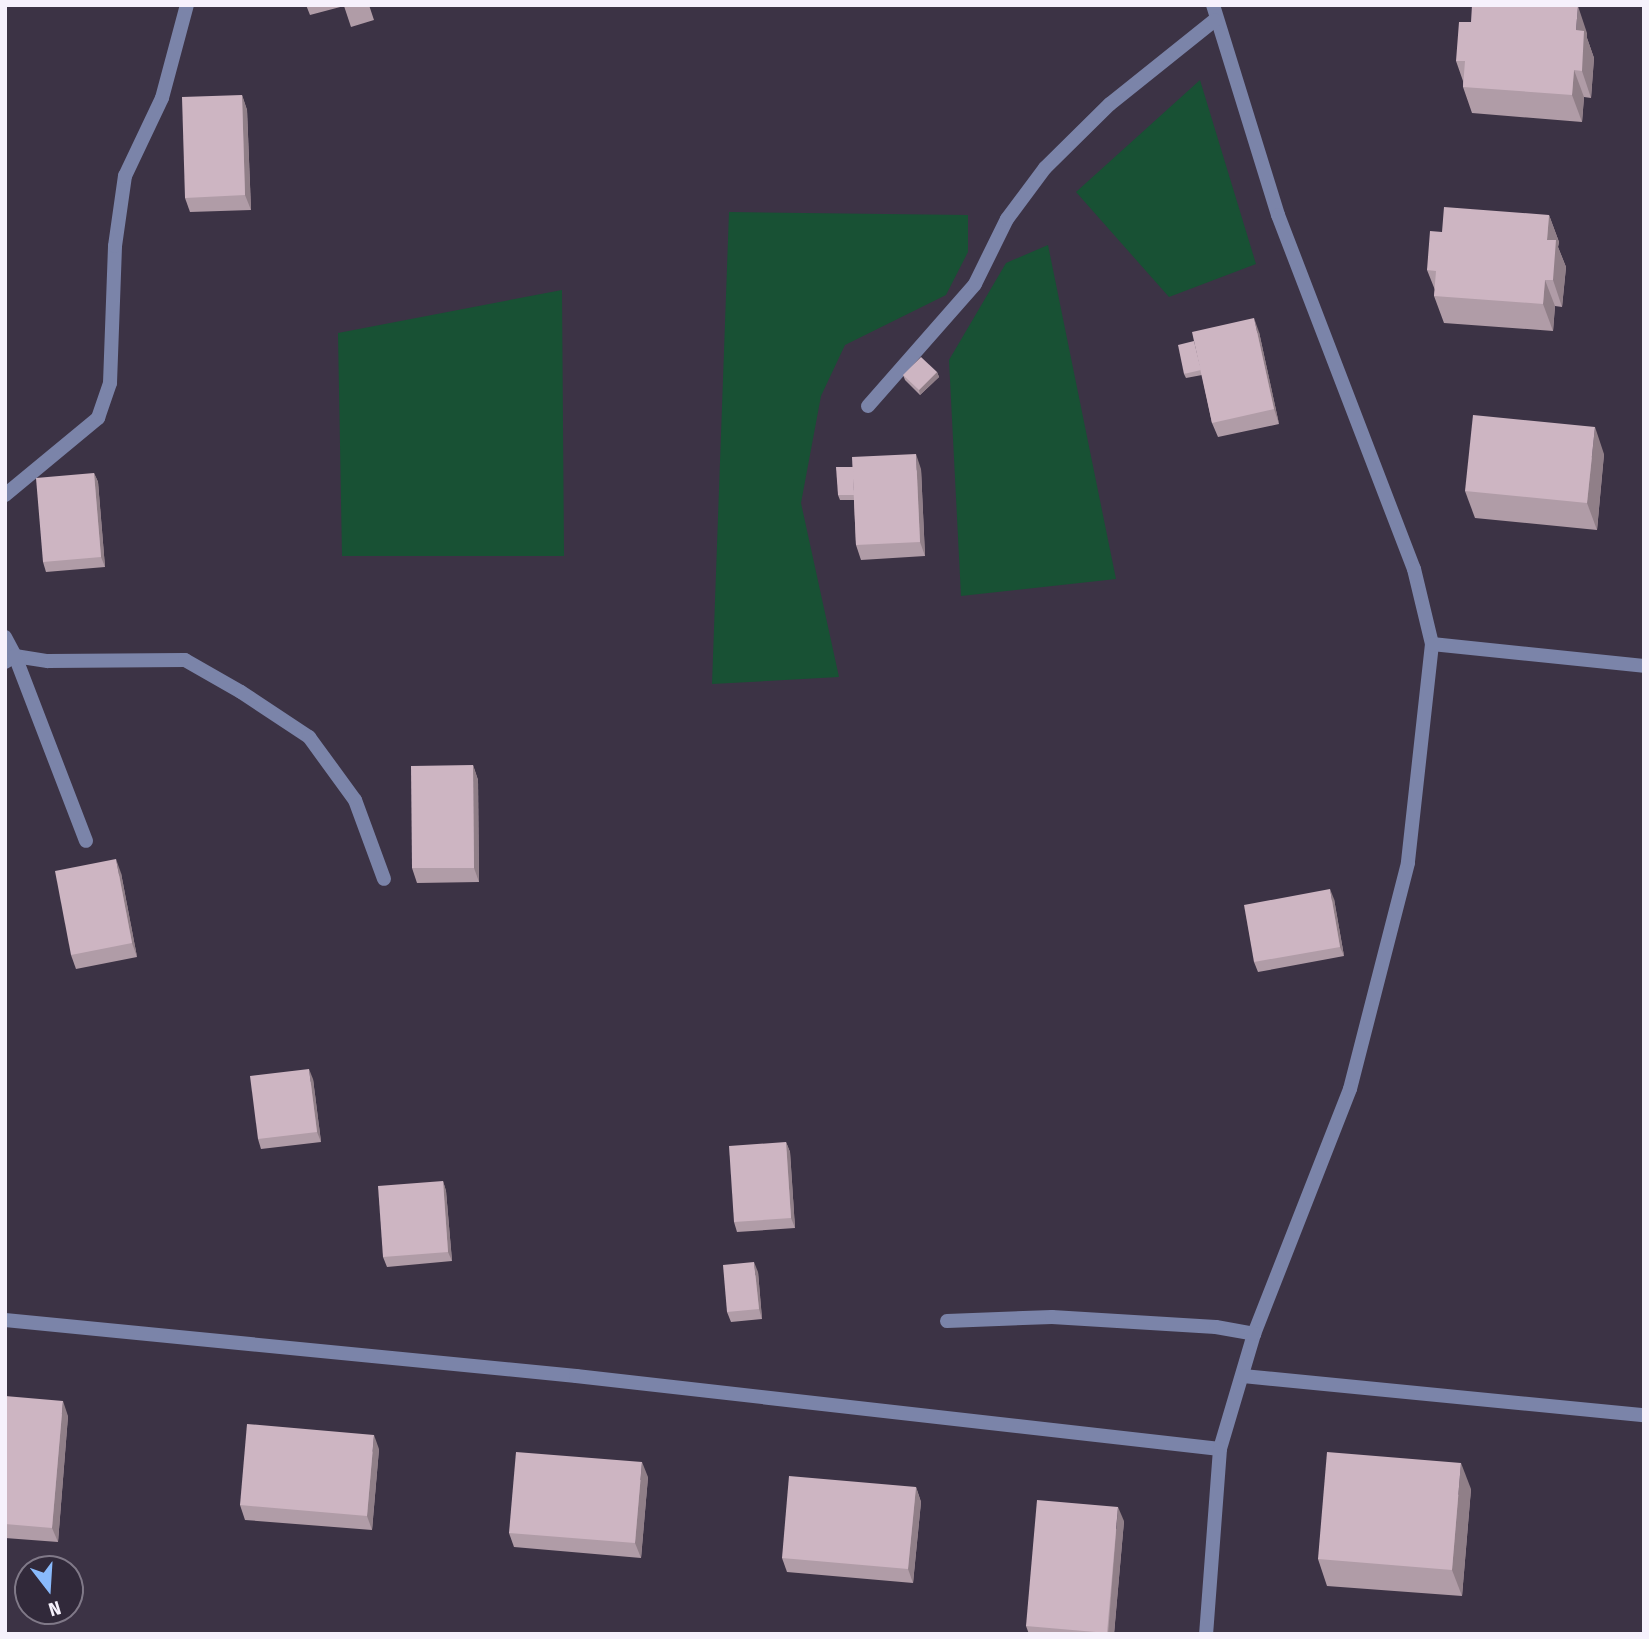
<!DOCTYPE html>
<html>
<head>
<meta charset="utf-8">
<style>
  body { margin:0 }
  #map { position:relative; width:1649px; height:1639px; overflow:hidden; background:#3c3345; font-family:"Fira Sans Condensed",sans-serif }
  div>[style] { position:absolute }
  .green>* { inset:0; background:#185134 }
  .lane>* { height:14px; margin:-7px; padding:0 7px; transform-origin:7px; border-radius:7px; background:#7b84a9 }
  .street>* { height:14px; margin:-7px; padding:0 7px; transform-origin:7px; border-radius:7px; background:#7b84a9 }
  .wall>* { inset:0; background:#b09ca7 }
  .shaded-wall>* { inset:0; background:#907f88 }
  .building>* { inset:0; background:#cdb5c2 }
  span { translate:-50% -50%; white-space:nowrap; text-align:center; line-height:1.15; -webkit-text-stroke:7px #31293a; paint-order:stroke }
  .frame { position:absolute; inset:0; border:7px solid #f6f1fc; pointer-events:none }
  .north { position:absolute; left:14px; top:1555px; width:70px; height:70px; box-sizing:border-box; background:#31293a; border:2px solid #807988; border-radius:50%; rotate:163deg; font-size:19px; font-weight:700; line-height:28px; text-align:center; color:#f6f1fc }
  .north::after { content:''; display:block; margin:auto; width:24px; height:32px; background:#89bafc; clip-path:polygon(50% 0,100% 100%,50% 72%,0 100%) }
</style>
</head>
<body>
<div id="map">
  <div class="green">
    <i style="clip-path:polygon(1200px 80px,1256px 264px,1169px 297px,1076px 192px)"></i>
    <i style="clip-path:polygon(729px 212px,968px 215px,968px 252px,946px 295px,845px 345px,821px 396px,801px 503px,839px 677px,712px 684px)"></i>
    <i style="clip-path:polygon(1048px 245px,1116px 579px,961px 596px,949px 360px,1006px 263px)"></i>
    <i style="clip-path:polygon(562px 290px,564px 556px,342px 556px,338px 333px)"></i>
  </div>
  <div class="lane">
    <i style="left:1213px;top:5px;width:220px;rotate:72.8deg"></i>
    <i style="left:1278px;top:215px;width:379px;rotate:69deg"></i>
    <i style="left:1414px;top:569px;width:77px;rotate:76.5deg"></i>
    <i style="left:1432px;top:644px;width:220px;rotate:96.3deg"></i>
    <i style="left:1408px;top:863px;width:233px;rotate:104.4deg"></i>
    <i style="left:1350px;top:1089px;width:263px;rotate:111.4deg"></i>
    <i style="left:1254px;top:1334px;width:120px;rotate:106.5deg"></i>
    <i style="left:868px;top:406px;width:162px;rotate:-48.7deg"></i>
    <i style="left:975px;top:284px;width:72px;rotate:-63.8deg"></i>
    <i style="left:1007px;top:219px;width:64px;rotate:-53.3deg"></i>
    <i style="left:1045px;top:168px;width:91px;rotate:-44.6deg"></i>
    <i style="left:1110px;top:104px;width:134px;rotate:-38.7deg"></i>
    <i style="left:5px;top:495px;width:121px;rotate:-39.6deg"></i>
    <i style="left:98px;top:418px;width:37px;rotate:-71deg"></i>
    <i style="left:110px;top:383px;width:137px;rotate:-87.9deg"></i>
    <i style="left:115px;top:246px;width:71px;rotate:-81.9deg"></i>
    <i style="left:125px;top:176px;width:86px;rotate:-64.6deg"></i>
    <i style="left:162px;top:98px;width:96px;rotate:-75deg"></i>
    <i style="left:5px;top:637px;width:21px;rotate:62deg"></i>
    <i style="left:15px;top:656px;width:33px;rotate:9deg"></i>
    <i style="left:48px;top:661px;width:137px;rotate:-0.4deg"></i>
    <i style="left:185px;top:660px;width:64px;rotate:29.7deg"></i>
    <i style="left:241px;top:692px;width:82px;rotate:33.5deg"></i>
    <i style="left:309px;top:737px;width:78px;rotate:53.9deg"></i>
    <i style="left:355px;top:800px;width:84px;rotate:69.8deg"></i>
    <i style="left:5px;top:662px;width:12px;rotate:-31deg"></i>
    <i style="left:15px;top:656px;width:198px;rotate:69deg"></i>
    <i style="left:947px;top:1321px;width:105px;rotate:-2.2deg"></i>
    <i style="left:1052px;top:1317px;width:164px;rotate:3.5deg"></i>
    <i style="left:1216px;top:1327px;width:39px;rotate:10deg"></i>
  </div>
  <div class="street">
    <i style="left:1432px;top:644px;width:213px;rotate:5.9deg"></i>
    <i style="left:5px;top:1320px;width:574px;rotate:5.6deg"></i>
    <i style="left:576px;top:1376px;width:648px;rotate:6.47deg"></i>
    <i style="left:1220px;top:1449px;width:186px;rotate:94.3deg"></i>
    <i style="left:1243px;top:1376px;width:403px;rotate:5.6deg"></i>
  </div>
  <div class="wall">
    <i style="clip-path:polygon(306px 5px,369px 5px,374px 20px,351px 27px,344px 6px,310px 15px)"></i>
    <i style="clip-path:polygon(1587px 33px,1587px 38px,1594px 58px,1591px 98px,1584px 97px,1582px 122px,1472px 113px,1463px 87px,1463px 81px,1456px 61px)"></i>
    <i style="clip-path:polygon(242px 95px,247px 110px,251px 210px,190px 212px,185px 198px)"></i>
    <i style="clip-path:polygon(1549px 215px,1559px 242px,1558px 247px,1566px 267px,1562px 307px,1555px 306px,1553px 331px,1444px 323px,1434px 296px,1435px 290px,1427px 270px,1442px 232px)"></i>
    <i style="clip-path:polygon(1259px 332px,1279px 424px,1218px 437px,1212px 423px,1202px 375px,1186px 378px,1184px 374px)"></i>
    <i style="clip-path:polygon(937px 372px,939px 377px,920px 395px,905px 380px,903px 375px)"></i>
    <i style="clip-path:polygon(1604px 454px,1597px 530px,1475px 518px,1465px 491px)"></i>
    <i style="clip-path:polygon(921px 469px,925px 556px,861px 560px,856px 545px,854px 500px,840px 500px,838px 495px)"></i>
    <i style="clip-path:polygon(94px 473px,98px 482px,105px 567px,46px 572px,43px 562px)"></i>
    <i style="clip-path:polygon(473px 765px,478px 780px,479px 882px,417px 883px,412px 868px)"></i>
    <i style="clip-path:polygon(121px 873px,137px 957px,76px 969px,71px 955px)"></i>
    <i style="clip-path:polygon(1334px 899px,1344px 956px,1258px 972px,1254px 962px)"></i>
    <i style="clip-path:polygon(313px 1079px,321px 1142px,261px 1149px,258px 1139px)"></i>
    <i style="clip-path:polygon(786px 1142px,790px 1152px,795px 1228px,737px 1232px,734px 1222px)"></i>
    <i style="clip-path:polygon(443px 1181px,446px 1191px,452px 1261px,387px 1267px,383px 1257px)"></i>
    <i style="clip-path:polygon(758px 1272px,762px 1319px,731px 1322px,727px 1312px)"></i>
    <i style="clip-path:polygon(5px 1396px,68px 1416px,58px 1542px,5px 1538px)"></i>
    <i style="clip-path:polygon(379px 1449px,372px 1530px,245px 1520px,240px 1505px)"></i>
    <i style="clip-path:polygon(648px 1477px,641px 1558px,514px 1547px,509px 1533px)"></i>
    <i style="clip-path:polygon(916px 1487px,921px 1502px,913px 1583px,787px 1572px,782px 1558px)"></i>
    <i style="clip-path:polygon(1471px 1489px,1462px 1596px,1327px 1586px,1318px 1559px)"></i>
    <i style="clip-path:polygon(1124px 1521px,1114px 1634px,1029px 1634px,1026px 1626px)"></i>
  </div>
  <div class="shaded-wall">
    <i style="clip-path:polygon(1578px 6px,1587px 33px,1587px 38px,1594px 58px,1591px 98px,1582px 71px,1576px 30px)"></i>
    <i style="clip-path:polygon(1574px 70px,1584px 97px,1582px 122px,1572px 95px)"></i>
    <i style="clip-path:polygon(242px 95px,247px 110px,251px 210px,245px 195px)"></i>
    <i style="clip-path:polygon(1549px 215px,1559px 242px,1558px 247px,1566px 267px,1562px 307px,1553px 280px,1547px 240px)"></i>
    <i style="clip-path:polygon(1545px 280px,1555px 306px,1553px 331px,1543px 304px)"></i>
    <i style="clip-path:polygon(1254px 318px,1259px 332px,1279px 424px,1274px 409px)"></i>
    <i style="clip-path:polygon(937px 372px,939px 377px,920px 395px,919px 390px)"></i>
    <i style="clip-path:polygon(1595px 427px,1604px 454px,1597px 530px,1587px 503px)"></i>
    <i style="clip-path:polygon(916px 454px,921px 469px,925px 556px,920px 542px)"></i>
    <i style="clip-path:polygon(94px 473px,98px 482px,105px 567px,101px 557px)"></i>
    <i style="clip-path:polygon(473px 765px,478px 780px,479px 882px,474px 868px)"></i>
    <i style="clip-path:polygon(116px 859px,121px 873px,137px 957px,132px 943px)"></i>
    <i style="clip-path:polygon(1330px 889px,1334px 899px,1344px 956px,1340px 947px)"></i>
    <i style="clip-path:polygon(309px 1069px,313px 1079px,321px 1142px,317px 1132px)"></i>
    <i style="clip-path:polygon(786px 1142px,790px 1152px,795px 1228px,791px 1218px)"></i>
    <i style="clip-path:polygon(443px 1181px,446px 1191px,452px 1261px,448px 1252px)"></i>
    <i style="clip-path:polygon(754px 1262px,758px 1272px,762px 1319px,759px 1309px)"></i>
    <i style="clip-path:polygon(63px 1401px,68px 1416px,58px 1542px,52px 1528px)"></i>
    <i style="clip-path:polygon(374px 1435px,379px 1449px,372px 1530px,367px 1516px)"></i>
    <i style="clip-path:polygon(642px 1462px,648px 1477px,641px 1558px,635px 1543px)"></i>
    <i style="clip-path:polygon(1461px 1463px,1471px 1489px,1462px 1596px,1452px 1570px)"></i>
    <i style="clip-path:polygon(916px 1487px,921px 1502px,913px 1583px,908px 1569px)"></i>
    <i style="clip-path:polygon(1118px 1507px,1124px 1521px,1114px 1634px,1108px 1634px)"></i>
  </div>
  <div class="building">
    <i style="clip-path:polygon(1472px 5px,1564px 5px,1578px 6px,1576px 30px,1584px 31px,1582px 71px,1574px 70px,1572px 95px,1463px 87px,1465px 61px,1456px 61px,1459px 22px,1471px 22px)"></i>
    <i style="clip-path:polygon(242px 95px,245px 195px,185px 198px,182px 97px)"></i>
    <i style="clip-path:polygon(1444px 207px,1549px 215px,1547px 240px,1556px 240px,1553px 280px,1545px 280px,1543px 304px,1434px 296px,1436px 271px,1427px 270px,1430px 231px,1442px 232px)"></i>
    <i style="clip-path:polygon(1254px 318px,1274px 409px,1212px 423px,1192px 332px)"></i>
    <i style="clip-path:polygon(1194px 341px,1201px 370px,1184px 374px,1178px 345px)"></i>
    <i style="clip-path:polygon(921px 357px,937px 372px,919px 390px,903px 375px)"></i>
    <i style="clip-path:polygon(1473px 415px,1595px 427px,1587px 503px,1465px 491px)"></i>
    <i style="clip-path:polygon(916px 454px,920px 542px,856px 545px,852px 457px)"></i>
    <i style="clip-path:polygon(836px 467px,853px 467px,854px 495px,838px 495px)"></i>
    <i style="clip-path:polygon(94px 473px,101px 557px,43px 562px,36px 478px)"></i>
    <i style="clip-path:polygon(473px 765px,474px 868px,412px 868px,411px 766px)"></i>
    <i style="clip-path:polygon(116px 859px,132px 943px,71px 955px,55px 871px)"></i>
    <i style="clip-path:polygon(1330px 889px,1340px 947px,1254px 962px,1244px 905px)"></i>
    <i style="clip-path:polygon(309px 1069px,317px 1132px,258px 1139px,250px 1076px)"></i>
    <i style="clip-path:polygon(786px 1142px,791px 1218px,734px 1222px,729px 1146px)"></i>
    <i style="clip-path:polygon(443px 1181px,448px 1252px,383px 1257px,378px 1186px)"></i>
    <i style="clip-path:polygon(754px 1262px,759px 1309px,727px 1312px,723px 1265px)"></i>
    <i style="clip-path:polygon(5px 1396px,63px 1401px,52px 1528px,5px 1524px)"></i>
    <i style="clip-path:polygon(247px 1424px,374px 1435px,367px 1516px,240px 1505px)"></i>
    <i style="clip-path:polygon(516px 1452px,642px 1462px,635px 1543px,509px 1533px)"></i>
    <i style="clip-path:polygon(1327px 1452px,1461px 1463px,1452px 1570px,1318px 1559px)"></i>
    <i style="clip-path:polygon(789px 1476px,916px 1487px,908px 1569px,782px 1558px)"></i>
    <i style="clip-path:polygon(1037px 1500px,1118px 1507px,1107px 1633px,1026px 1626px)"></i>
    <i style="clip-path:polygon(1308px 1632px,1328px 1634px,1308px 1634px)"></i>
  </div>
  <div class="frame"></div>
  <div class="north">N</div>
</div>
</body>
</html>
